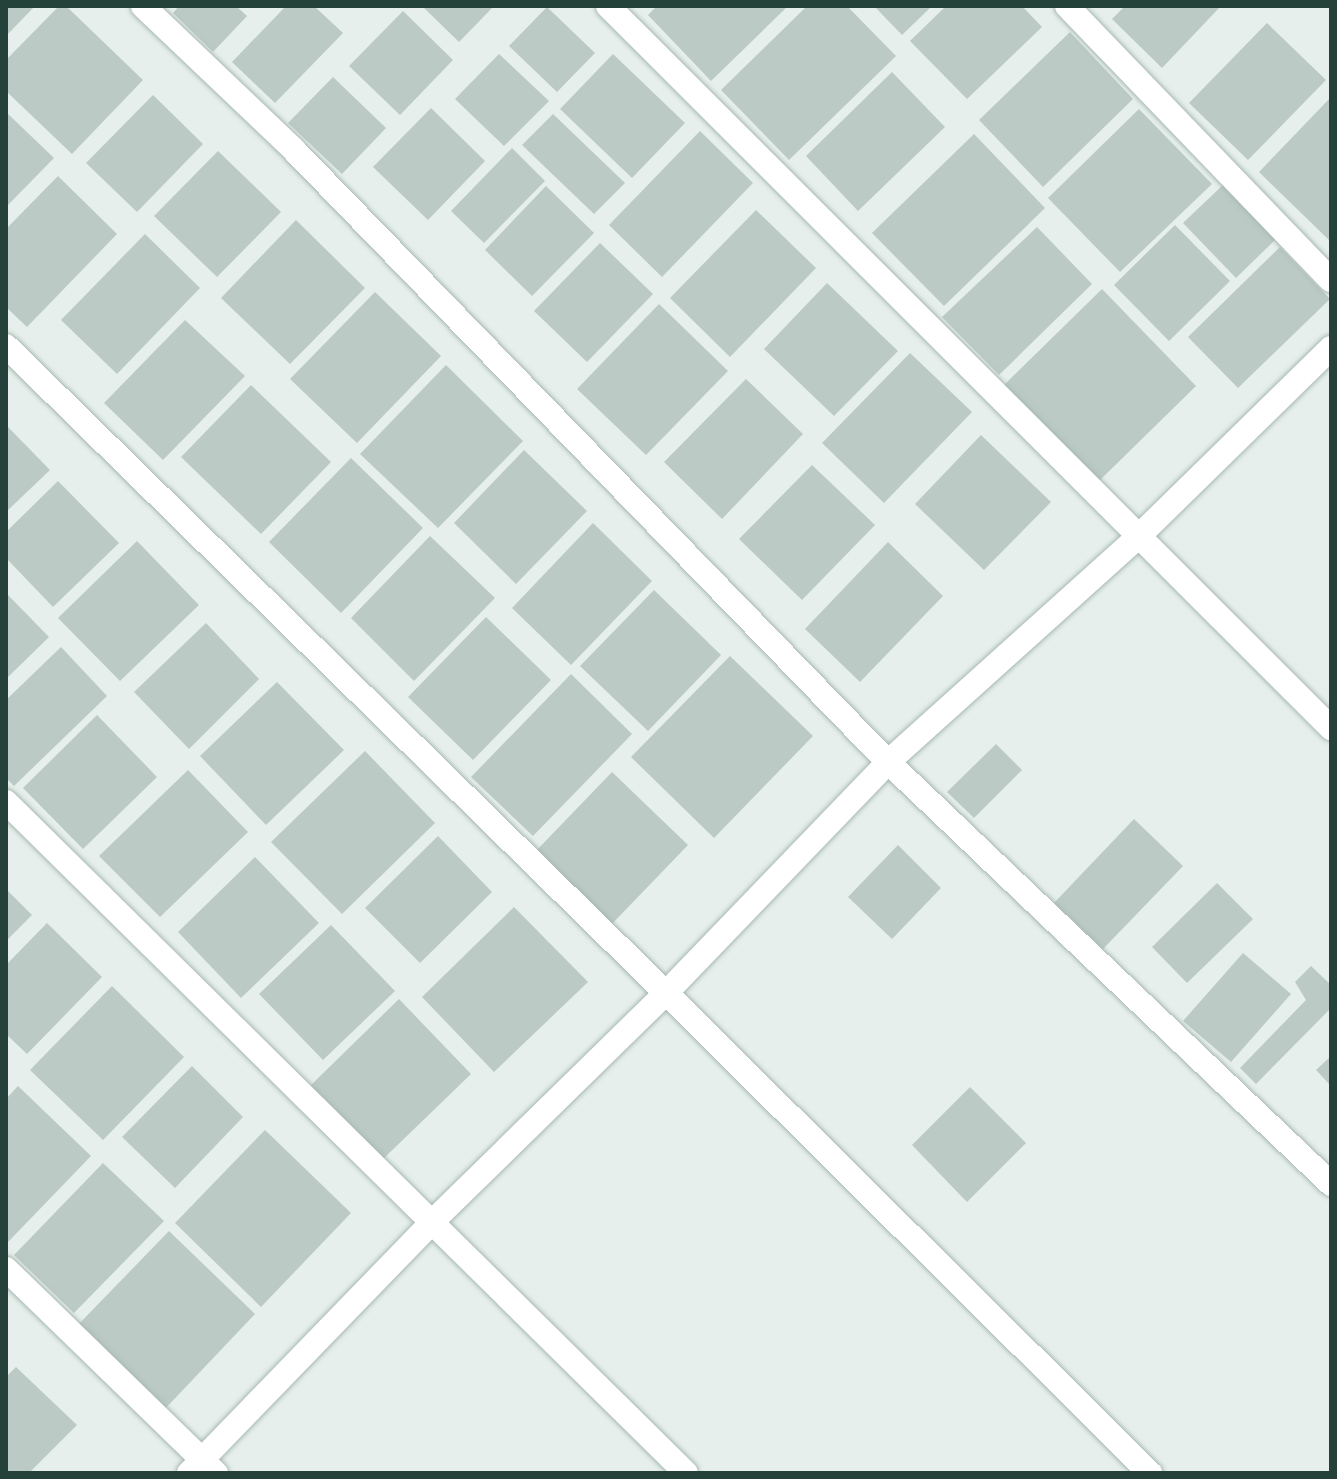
<!DOCTYPE html>
<html>
<head>
<meta charset="utf-8">
<style>
  body { margin:0 }
  #map { position:relative; width:1337px; height:1479px; overflow:hidden; background:#e6efeb; font-family:Signika,sans-serif }
  div>[style] { position:absolute }
  .building>* { inset:0; background:#bbcac4 }
  .roads { filter:drop-shadow(0 0 2px #a8b8b2) drop-shadow(0 0 2px #a8b8b2) }
  .minor>* { height:24px; margin:-12px; padding:0 12px; transform-origin:12px; border-radius:12px; background:#fff }
  .tertiary>* { height:24px; margin:-12px; padding:0 12px; transform-origin:12px; border-radius:12px; background:#fff }
  span { translate:-50% -50%; white-space:nowrap; text-align:center; line-height:1.15; -webkit-text-stroke:7px #f7fbf9; paint-order:stroke }
  .frame { position:absolute; inset:0; border:8px solid #24423a; pointer-events:none }
</style>
</head>
<body>
<div id="map">
  <div class="building">
    <i style="clip-path:polygon(6px 6px,35px 6px,6px 36px)"></i>
    <i style="clip-path:polygon(59px 6px,66px 6px,143px 80px,72px 154px,6px 91px,6px 60px)"></i>
    <i style="clip-path:polygon(179px 6px,236px 6px,247px 16px,213px 52px,173px 13px)"></i>
    <i style="clip-path:polygon(286px 6px,314px 6px,343px 33px,275px 103px,232px 62px)"></i>
    <i style="clip-path:polygon(422px 6px,494px 6px,459px 42px)"></i>
    <i style="clip-path:polygon(657px 6px,788px 6px,711px 81px,648px 15px)"></i>
    <i style="clip-path:polygon(807px 6px,847px 6px,896px 56px,789px 160px,721px 90px)"></i>
    <i style="clip-path:polygon(874px 6px,932px 6px,902px 35px)"></i>
    <i style="clip-path:polygon(946px 6px,1022px 6px,1042px 27px,967px 99px,910px 41px)"></i>
    <i style="clip-path:polygon(1125px 6px,1221px 6px,1162px 68px,1112px 19px)"></i>
    <i style="clip-path:polygon(547px 7px,595px 53px,557px 92px,509px 46px)"></i>
    <i style="clip-path:polygon(403px 11px,453px 60px,400px 115px,349px 66px)"></i>
    <i style="clip-path:polygon(1267px 23px,1326px 80px,1248px 160px,1189px 103px)"></i>
    <i style="clip-path:polygon(1070px 32px,1133px 99px,1043px 187px,979px 120px)"></i>
    <i style="clip-path:polygon(499px 54px,549px 101px,504px 146px,455px 99px)"></i>
    <i style="clip-path:polygon(613px 54px,685px 123px,632px 178px,560px 109px)"></i>
    <i style="clip-path:polygon(892px 72px,945px 127px,858px 211px,806px 156px)"></i>
    <i style="clip-path:polygon(333px 77px,386px 128px,342px 174px,288px 123px)"></i>
    <i style="clip-path:polygon(153px 95px,203px 144px,137px 212px,86px 163px)"></i>
    <i style="clip-path:polygon(1331px 97px,1331px 242px,1259px 172px)"></i>
    <i style="clip-path:polygon(431px 108px,485px 161px,428px 220px,373px 167px)"></i>
    <i style="clip-path:polygon(1139px 109px,1212px 184px,1120px 272px,1048px 198px)"></i>
    <i style="clip-path:polygon(6px 112px,54px 158px,6px 207px)"></i>
    <i style="clip-path:polygon(553px 114px,625px 183px,594px 214px,522px 145px)"></i>
    <i style="clip-path:polygon(700px 131px,753px 183px,662px 277px,609px 225px)"></i>
    <i style="clip-path:polygon(974px 134px,1045px 208px,944px 306px,872px 233px)"></i>
    <i style="clip-path:polygon(512px 148px,545px 181px,484px 243px,451px 211px)"></i>
    <i style="clip-path:polygon(218px 151px,281px 212px,217px 277px,154px 216px)"></i>
    <i style="clip-path:polygon(58px 176px,117px 234px,27px 327px,6px 307px,6px 229px)"></i>
    <i style="clip-path:polygon(1224px 184px,1277px 238px,1236px 278px,1183px 223px)"></i>
    <i style="clip-path:polygon(546px 186px,594px 233px,532px 296px,485px 250px)"></i>
    <i style="clip-path:polygon(756px 210px,816px 268px,730px 357px,670px 298px)"></i>
    <i style="clip-path:polygon(296px 220px,365px 288px,290px 364px,221px 298px)"></i>
    <i style="clip-path:polygon(1175px 225px,1230px 281px,1169px 341px,1114px 285px)"></i>
    <i style="clip-path:polygon(1037px 227px,1092px 284px,999px 375px,942px 317px)"></i>
    <i style="clip-path:polygon(145px 234px,200px 288px,117px 374px,61px 320px)"></i>
    <i style="clip-path:polygon(600px 243px,653px 294px,587px 362px,534px 311px)"></i>
    <i style="clip-path:polygon(1280px 247px,1330px 299px,1238px 388px,1188px 337px)"></i>
    <i style="clip-path:polygon(827px 283px,898px 351px,834px 416px,764px 349px)"></i>
    <i style="clip-path:polygon(1102px 289px,1196px 386px,1098px 482px,1004px 385px)"></i>
    <i style="clip-path:polygon(375px 292px,441px 356px,357px 443px,290px 379px)"></i>
    <i style="clip-path:polygon(659px 304px,728px 371px,646px 455px,577px 389px)"></i>
    <i style="clip-path:polygon(185px 320px,245px 376px,163px 460px,104px 403px)"></i>
    <i style="clip-path:polygon(910px 353px,972px 412px,884px 503px,822px 443px)"></i>
    <i style="clip-path:polygon(446px 365px,523px 441px,438px 528px,360px 454px)"></i>
    <i style="clip-path:polygon(746px 379px,803px 434px,722px 519px,664px 462px)"></i>
    <i style="clip-path:polygon(251px 385px,331px 462px,261px 534px,181px 457px)"></i>
    <i style="clip-path:polygon(6px 425px,50px 470px,6px 512px)"></i>
    <i style="clip-path:polygon(981px 435px,1051px 502px,984px 570px,915px 504px)"></i>
    <i style="clip-path:polygon(524px 450px,587px 511px,516px 584px,454px 523px)"></i>
    <i style="clip-path:polygon(351px 458px,423px 528px,341px 613px,269px 542px)"></i>
    <i style="clip-path:polygon(812px 465px,875px 525px,802px 600px,739px 539px)"></i>
    <i style="clip-path:polygon(58px 481px,119px 543px,53px 607px,6px 558px,6px 532px)"></i>
    <i style="clip-path:polygon(593px 523px,652px 581px,571px 665px,512px 608px)"></i>
    <i style="clip-path:polygon(430px 536px,495px 598px,414px 681px,351px 618px)"></i>
    <i style="clip-path:polygon(137px 541px,199px 605px,120px 681px,58px 618px)"></i>
    <i style="clip-path:polygon(888px 542px,943px 596px,860px 682px,805px 629px)"></i>
    <i style="clip-path:polygon(654px 590px,721px 655px,648px 731px,580px 666px)"></i>
    <i style="clip-path:polygon(6px 593px,49px 637px,6px 679px)"></i>
    <i style="clip-path:polygon(486px 617px,551px 680px,473px 760px,408px 697px)"></i>
    <i style="clip-path:polygon(206px 623px,259px 679px,189px 749px,134px 692px)"></i>
    <i style="clip-path:polygon(61px 647px,107px 696px,14px 786px,6px 778px,6px 700px)"></i>
    <i style="clip-path:polygon(730px 656px,813px 736px,714px 838px,631px 757px)"></i>
    <i style="clip-path:polygon(571px 674px,632px 734px,533px 836px,471px 777px)"></i>
    <i style="clip-path:polygon(277px 682px,344px 750px,266px 825px,200px 756px)"></i>
    <i style="clip-path:polygon(97px 715px,157px 777px,83px 849px,23px 788px)"></i>
    <i style="clip-path:polygon(996px 744px,1022px 770px,974px 818px,947px 792px)"></i>
    <i style="clip-path:polygon(365px 751px,435px 823px,342px 914px,271px 842px)"></i>
    <i style="clip-path:polygon(188px 770px,248px 832px,160px 917px,99px 856px)"></i>
    <i style="clip-path:polygon(612px 772px,688px 845px,609px 927px,534px 853px)"></i>
    <i style="clip-path:polygon(1134px 819px,1183px 866px,1103px 949px,1054px 903px)"></i>
    <i style="clip-path:polygon(438px 836px,492px 892px,420px 963px,365px 908px)"></i>
    <i style="clip-path:polygon(898px 845px,941px 888px,892px 939px,848px 897px)"></i>
    <i style="clip-path:polygon(255px 857px,319px 923px,241px 998px,178px 932px)"></i>
    <i style="clip-path:polygon(1217px 883px,1253px 919px,1187px 983px,1152px 947px)"></i>
    <i style="clip-path:polygon(6px 889px,32px 915px,6px 941px)"></i>
    <i style="clip-path:polygon(514px 907px,588px 982px,494px 1072px,422px 997px)"></i>
    <i style="clip-path:polygon(47px 923px,102px 977px,27px 1054px,6px 1034px,6px 965px)"></i>
    <i style="clip-path:polygon(331px 925px,395px 991px,323px 1060px,259px 994px)"></i>
    <i style="clip-path:polygon(1243px 953px,1291px 994px,1231px 1062px,1183px 1021px)"></i>
    <i style="clip-path:polygon(1311px 966px,1331px 985px,1331px 1008px,1256px 1084px,1240px 1068px,1306px 1000px,1295px 982px)"></i>
    <i style="clip-path:polygon(112px 986px,184px 1057px,103px 1140px,30px 1070px)"></i>
    <i style="clip-path:polygon(399px 999px,471px 1074px,381px 1161px,309px 1087px)"></i>
    <i style="clip-path:polygon(1331px 1056px,1331px 1086px,1316px 1070px)"></i>
    <i style="clip-path:polygon(192px 1066px,243px 1117px,175px 1188px,122px 1137px)"></i>
    <i style="clip-path:polygon(18px 1086px,91px 1156px,8px 1242px,6px 1099px)"></i>
    <i style="clip-path:polygon(970px 1087px,1026px 1143px,967px 1202px,912px 1145px)"></i>
    <i style="clip-path:polygon(265px 1130px,351px 1213px,261px 1307px,175px 1223px)"></i>
    <i style="clip-path:polygon(103px 1163px,164px 1221px,74px 1313px,14px 1255px)"></i>
    <i style="clip-path:polygon(169px 1231px,255px 1314px,162px 1412px,75px 1328px)"></i>
    <i style="clip-path:polygon(16px 1367px,77px 1425px,29px 1473px,6px 1473px,6px 1377px)"></i>
  </div>
  <div class="roads">
    <div class="minor">
      <i style="left:143px;top:6px;width:209px;rotate:43.6deg"></i>
      <i style="left:294px;top:150px;width:853px;rotate:45.86deg"></i>
      <i style="left:888px;top:762px;width:612px;rotate:43.61deg"></i>
      <i style="left:608px;top:6px;width:1022px;rotate:44.96deg"></i>
      <i style="left:1067px;top:6px;width:380px;rotate:46.1deg"></i>
      <i style="left:6px;top:346px;width:924px;rotate:44.43deg"></i>
      <i style="left:666px;top:993px;width:682px;rotate:44.76deg"></i>
      <i style="left:6px;top:802px;width:955px;rotate:44.62deg"></i>
      <i style="left:6px;top:1269px;width:293px;rotate:44.2deg"></i>
    </div>
    <div class="tertiary">
      <i style="left:189px;top:1473px;width:347px;rotate:-45.9deg"></i>
      <i style="left:430px;top:1224px;width:330px;rotate:-44.4deg"></i>
      <i style="left:666px;top:993px;width:320px;rotate:-46.1deg"></i>
      <i style="left:888px;top:762px;width:338px;rotate:-42deg"></i>
      <i style="left:1139px;top:536px;width:269px;rotate:-44.4deg"></i>
    </div>
  </div>
  <div class="frame"></div>
</div>
</body>
</html>
